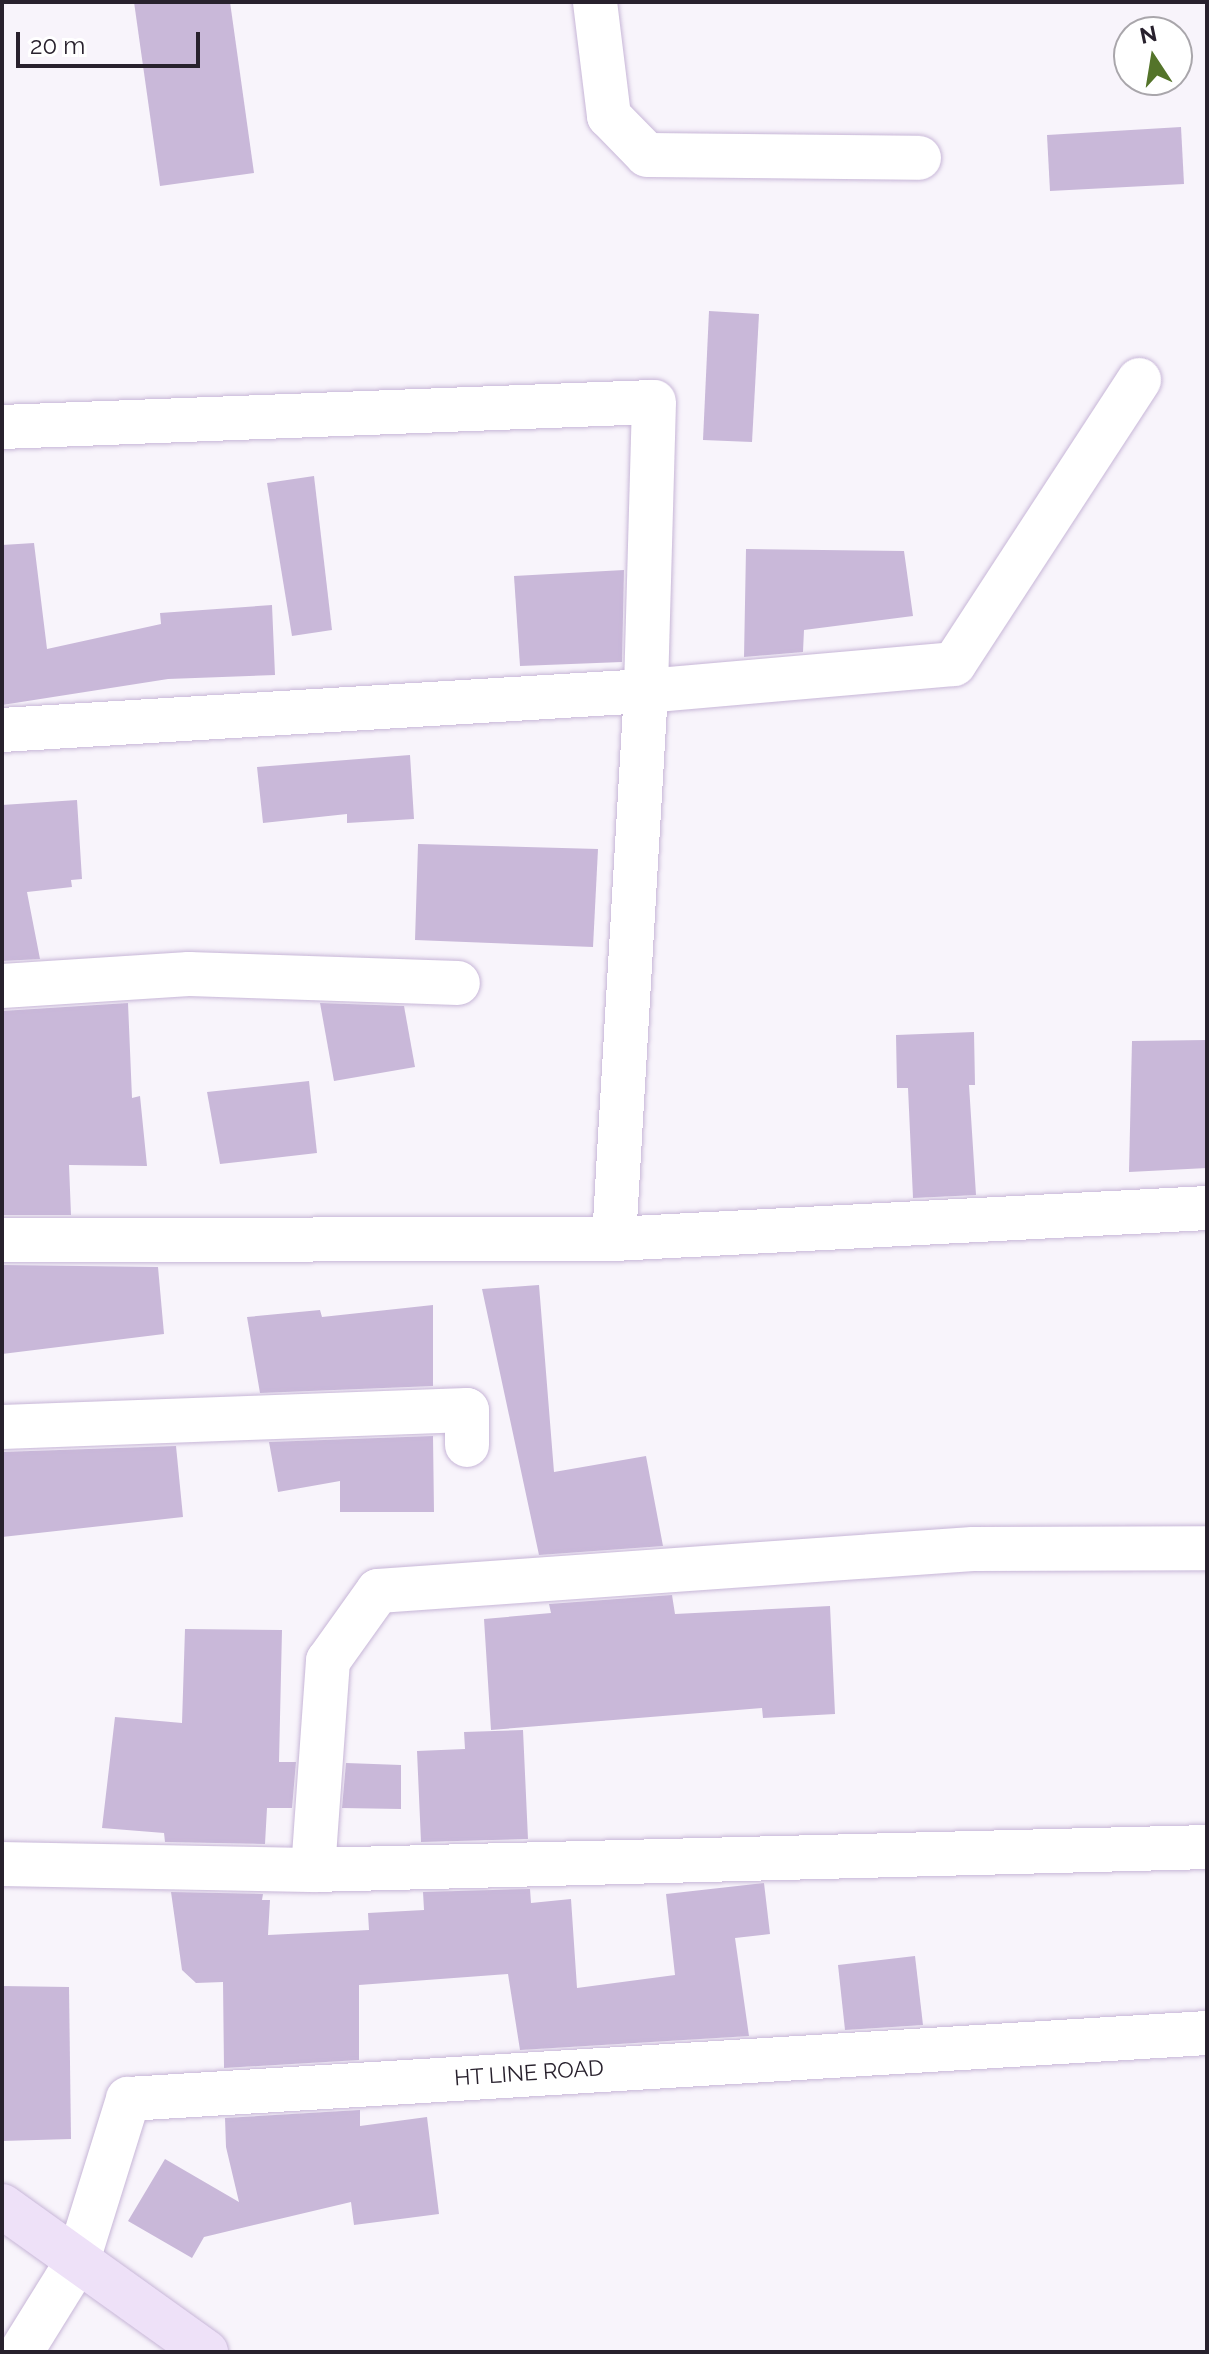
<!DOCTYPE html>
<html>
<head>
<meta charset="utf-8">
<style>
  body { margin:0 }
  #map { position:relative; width:1209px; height:2354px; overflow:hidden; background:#f8f4fb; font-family:Raleway,sans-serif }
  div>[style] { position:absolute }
  .building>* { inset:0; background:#c9b8d9 }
  .roads { filter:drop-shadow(0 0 2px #c7b6d7) drop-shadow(0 0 2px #c7b6d7) }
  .street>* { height:44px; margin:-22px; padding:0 22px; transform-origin:22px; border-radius:22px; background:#fff }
  .secondary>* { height:44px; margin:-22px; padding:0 22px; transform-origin:22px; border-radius:22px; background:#eee1f8 }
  span { translate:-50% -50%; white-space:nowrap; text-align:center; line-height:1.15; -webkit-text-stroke:6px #fff; paint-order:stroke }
  .street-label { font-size:22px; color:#28212d }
  .frame { position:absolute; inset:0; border:4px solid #28212d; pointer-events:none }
  .north { position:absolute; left:1113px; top:16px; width:80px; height:80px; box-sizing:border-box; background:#fff; border:2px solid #a9a6ab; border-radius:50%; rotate:348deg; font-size:22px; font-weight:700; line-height:32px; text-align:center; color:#28212d }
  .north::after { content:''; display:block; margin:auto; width:28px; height:36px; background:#54742a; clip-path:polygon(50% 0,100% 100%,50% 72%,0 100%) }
  .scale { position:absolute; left:16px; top:32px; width:184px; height:36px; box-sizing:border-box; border:4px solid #28212d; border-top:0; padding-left:10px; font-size:24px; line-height:28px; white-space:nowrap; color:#28212d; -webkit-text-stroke:6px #fff; paint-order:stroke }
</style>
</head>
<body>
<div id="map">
  <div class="building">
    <i style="clip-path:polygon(134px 2px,230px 2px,254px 173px,160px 186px)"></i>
    <i style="clip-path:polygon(1181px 127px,1184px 184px,1050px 191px,1047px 135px)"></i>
    <i style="clip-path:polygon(709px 311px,759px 314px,752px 442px,703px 440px)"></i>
    <i style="clip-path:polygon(314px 476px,332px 630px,292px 636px,267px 483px)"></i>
    <i style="clip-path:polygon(34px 543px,47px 649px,161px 624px,160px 613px,272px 605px,275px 675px,168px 679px,2px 705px,2px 545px)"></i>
    <i style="clip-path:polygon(746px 549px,904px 551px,913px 616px,804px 630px,803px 652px,744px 657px)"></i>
    <i style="clip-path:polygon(624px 570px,622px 662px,520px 666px,514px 576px)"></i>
    <i style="clip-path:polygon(410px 755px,414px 819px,347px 823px,347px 814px,263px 823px,257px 767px)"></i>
    <i style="clip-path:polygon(77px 800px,82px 879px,71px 880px,72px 887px,27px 892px,40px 959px,2px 961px,2px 805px)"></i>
    <i style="clip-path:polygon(418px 844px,598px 849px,593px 947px,415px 940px)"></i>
    <i style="clip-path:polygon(128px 1003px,132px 1098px,140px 1096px,147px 1166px,69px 1165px,71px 1215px,2px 1215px,2px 1011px)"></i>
    <i style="clip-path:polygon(320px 1003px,404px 1006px,415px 1067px,334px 1081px)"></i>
    <i style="clip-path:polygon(974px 1032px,975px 1085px,969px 1085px,976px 1195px,913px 1198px,908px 1088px,897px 1088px,896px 1035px)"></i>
    <i style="clip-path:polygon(1207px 1040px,1207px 1168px,1129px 1172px,1132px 1041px)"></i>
    <i style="clip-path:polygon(309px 1081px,317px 1153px,220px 1164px,207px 1092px)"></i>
    <i style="clip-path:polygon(2px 1265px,158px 1267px,164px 1334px,2px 1354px)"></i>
    <i style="clip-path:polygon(539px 1285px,554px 1472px,646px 1456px,663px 1546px,539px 1555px,482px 1289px)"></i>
    <i style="clip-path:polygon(433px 1305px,433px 1386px,260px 1393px,247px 1317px,320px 1310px,322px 1317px)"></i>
    <i style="clip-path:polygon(433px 1436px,434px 1512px,340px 1512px,340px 1481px,278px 1492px,269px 1442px)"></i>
    <i style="clip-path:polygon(176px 1446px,183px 1517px,2px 1537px,2px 1452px)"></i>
    <i style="clip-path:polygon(672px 1595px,675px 1614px,830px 1606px,835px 1714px,763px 1718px,762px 1708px,491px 1730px,484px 1619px,551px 1613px,549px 1604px)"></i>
    <i style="clip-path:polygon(185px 1629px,282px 1630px,279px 1762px,296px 1762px,292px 1808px,267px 1808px,265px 1844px,165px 1842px,164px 1833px,102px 1828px,115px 1717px,182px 1723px)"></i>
    <i style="clip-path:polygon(523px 1730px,528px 1839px,421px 1842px,417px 1751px,465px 1749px,464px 1732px)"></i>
    <i style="clip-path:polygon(346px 1763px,401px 1765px,401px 1809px,342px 1808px)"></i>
    <i style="clip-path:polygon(764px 1883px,770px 1934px,735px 1938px,749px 2036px,520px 2050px,508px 1974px,359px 1985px,359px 2060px,224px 2068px,223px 1982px,196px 1983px,182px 1970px,171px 1892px,263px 1894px,262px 1900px,270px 1900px,268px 1935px,369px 1930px,368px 1913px,424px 1910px,423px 1892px,530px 1889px,531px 1903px,571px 1899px,577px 1988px,675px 1975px,666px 1894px)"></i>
    <i style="clip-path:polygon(915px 1956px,923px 2025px,845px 2030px,838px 1965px)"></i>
    <i style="clip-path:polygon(2px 1986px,69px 1987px,71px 2139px,2px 2141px)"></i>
    <i style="clip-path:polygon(360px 2110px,360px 2126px,427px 2117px,439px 2214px,354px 2225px,351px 2202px,204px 2237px,192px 2258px,128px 2221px,165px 2159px,239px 2202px,226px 2147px,225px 2118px)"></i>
  </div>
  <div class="roads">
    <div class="street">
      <i style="left:595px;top:2px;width:115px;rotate:83deg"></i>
      <i style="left:609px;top:116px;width:54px;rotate:45.7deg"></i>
      <i style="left:647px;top:155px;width:272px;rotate:0.6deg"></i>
      <i style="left:2px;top:427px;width:652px;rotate:-2.2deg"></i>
      <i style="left:654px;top:402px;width:289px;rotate:91.6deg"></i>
      <i style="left:646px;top:691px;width:549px;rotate:93.34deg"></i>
      <i style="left:2px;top:730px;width:645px;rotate:-3.47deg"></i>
      <i style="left:646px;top:691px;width:309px;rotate:-5deg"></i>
      <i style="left:954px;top:664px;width:339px;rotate:-56.9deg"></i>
      <i style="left:2px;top:986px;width:187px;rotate:-3.7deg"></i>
      <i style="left:189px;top:974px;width:269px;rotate:1.9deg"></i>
      <i style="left:2px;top:1240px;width:612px;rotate:-0.09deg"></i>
      <i style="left:614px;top:1239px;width:594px;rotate:-2.99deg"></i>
      <i style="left:2px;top:1427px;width:465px;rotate:-2.1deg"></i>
      <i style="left:467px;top:1410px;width:35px;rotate:90deg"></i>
      <i style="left:2px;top:1864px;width:311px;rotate:1.1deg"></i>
      <i style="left:313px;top:1870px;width:210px;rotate:-85.9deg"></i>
      <i style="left:328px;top:1661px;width:86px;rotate:-54.5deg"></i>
      <i style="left:378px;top:1591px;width:596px;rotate:-4.04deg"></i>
      <i style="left:973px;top:1549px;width:234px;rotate:-0.2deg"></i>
      <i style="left:313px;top:1870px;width:894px;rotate:-1.47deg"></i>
      <i style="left:21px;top:2352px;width:108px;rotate:-58.2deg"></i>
      <i style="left:78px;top:2260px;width:169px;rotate:-72.7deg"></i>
      <i style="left:128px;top:2099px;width:1081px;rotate:-3.5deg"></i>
    </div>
    <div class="secondary">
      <i style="left:2px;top:2206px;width:251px;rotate:35.6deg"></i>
    </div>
  </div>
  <div class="street-label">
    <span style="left:529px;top:2073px;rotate:-4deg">HT LINE ROAD</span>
  </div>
  <div class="frame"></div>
  <div class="north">N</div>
  <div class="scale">20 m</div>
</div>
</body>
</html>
